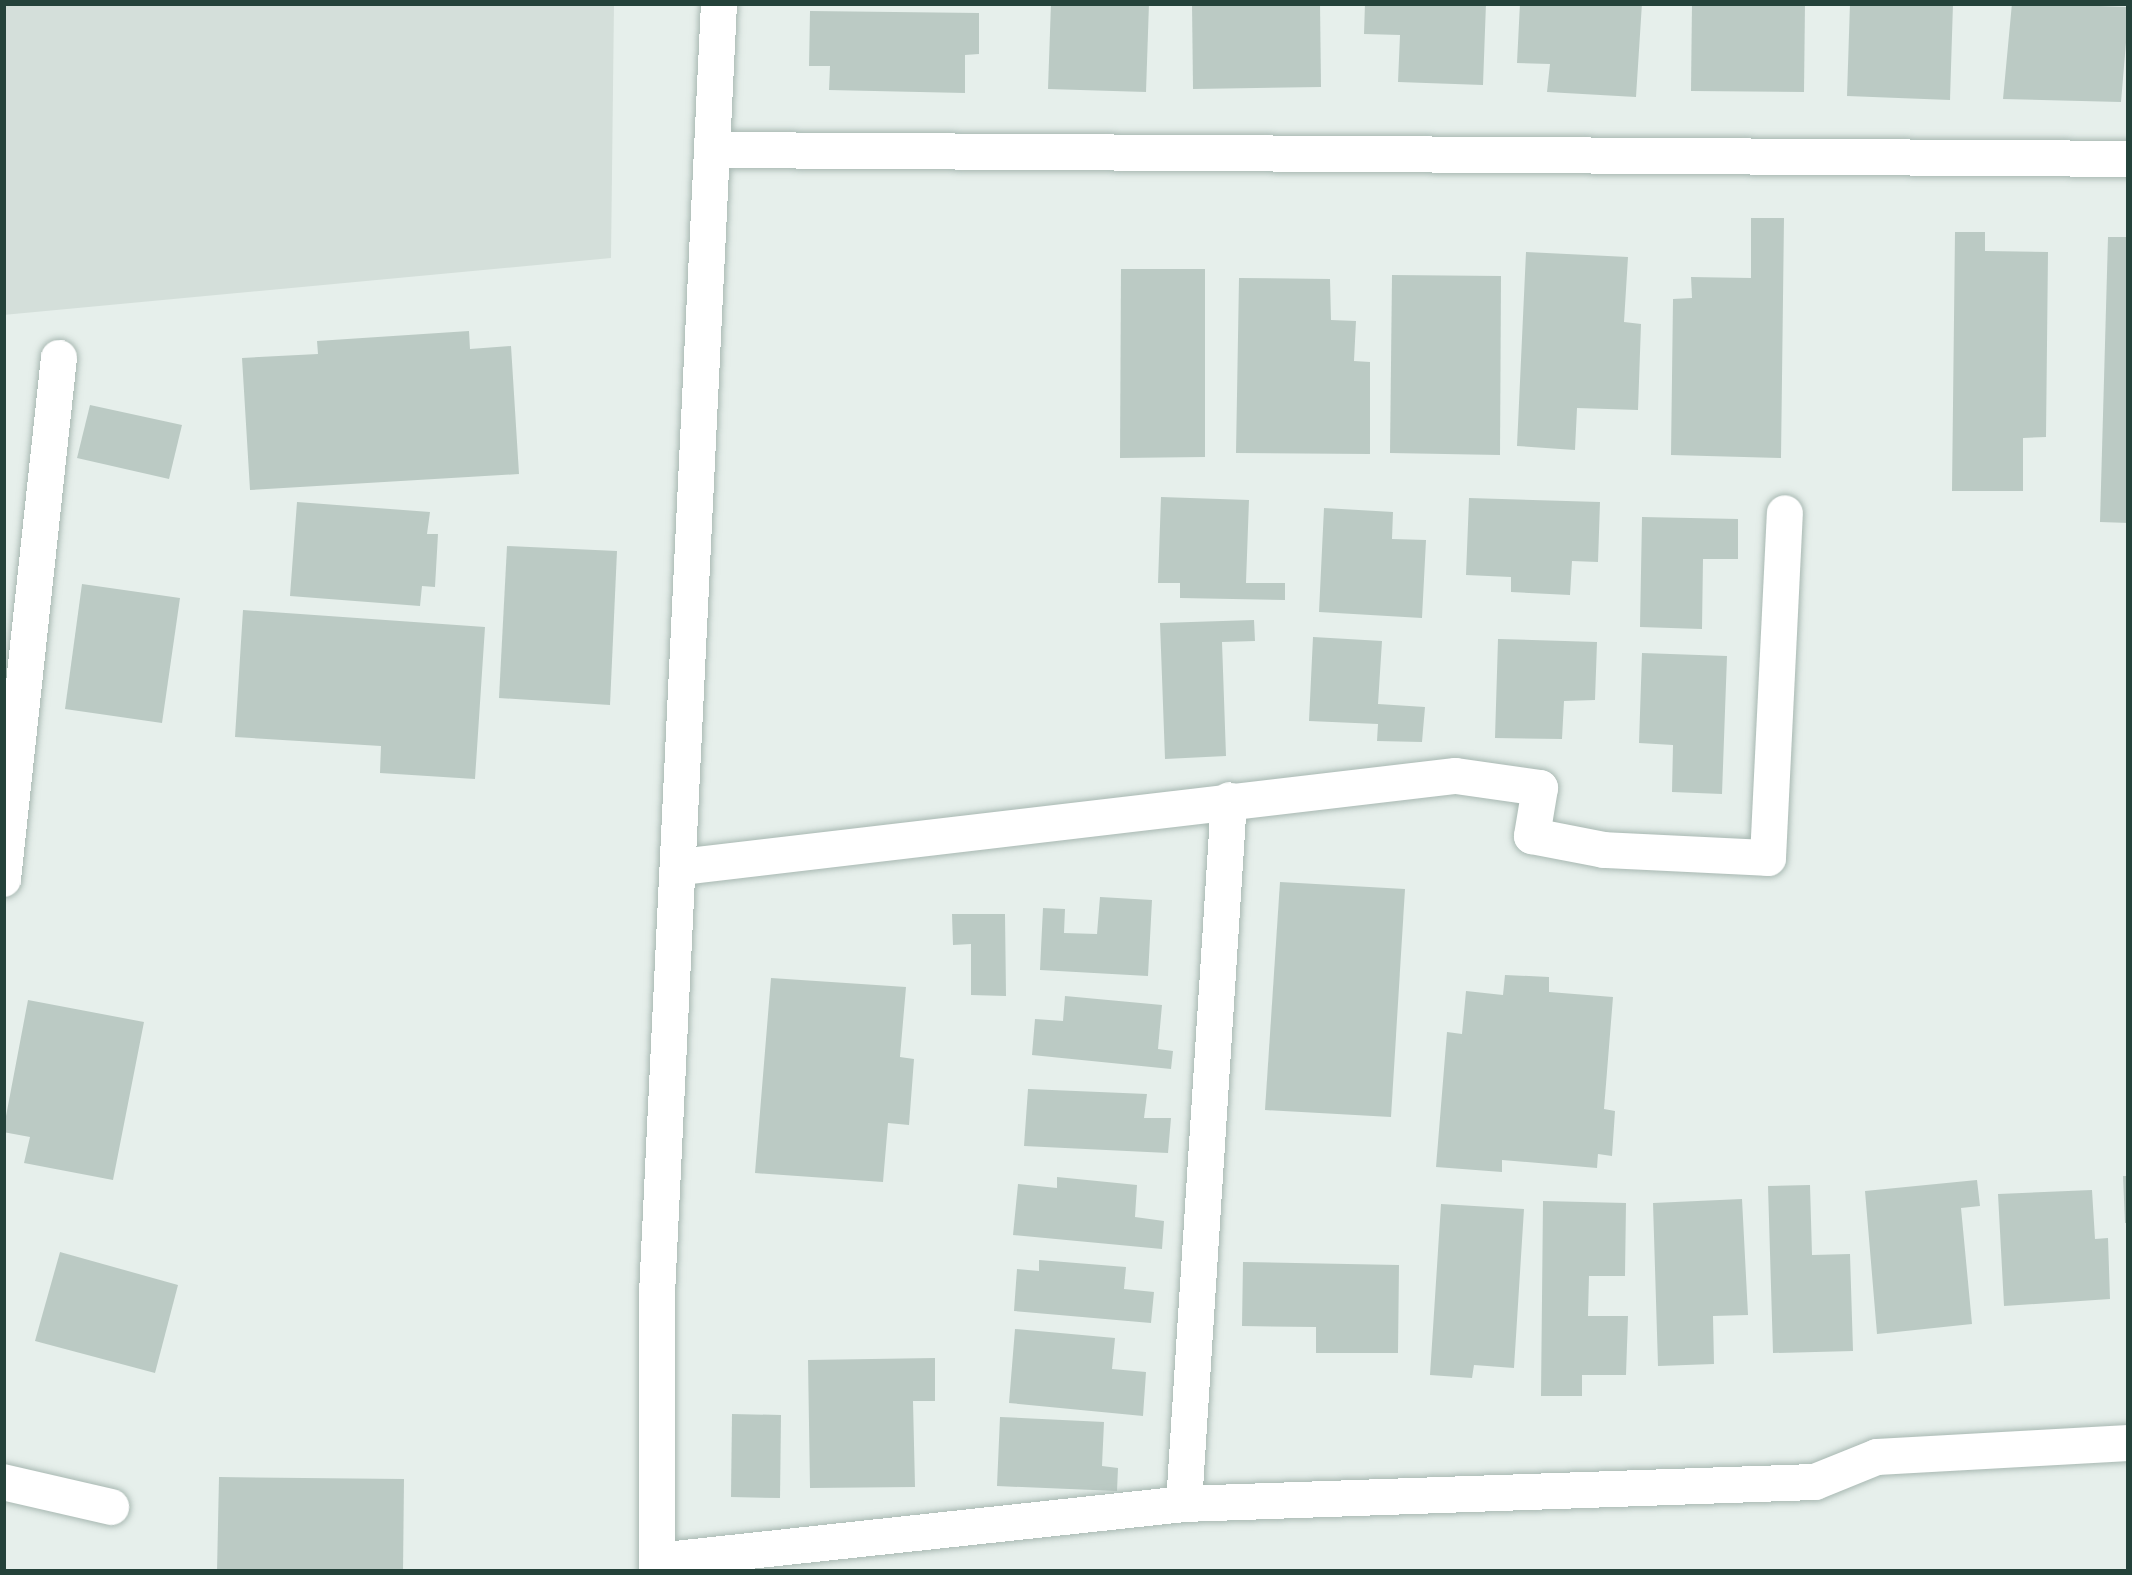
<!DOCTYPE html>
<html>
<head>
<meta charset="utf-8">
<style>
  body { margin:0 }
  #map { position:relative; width:2132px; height:1575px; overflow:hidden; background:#e6efeb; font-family:Mulish,sans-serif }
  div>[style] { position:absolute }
  .built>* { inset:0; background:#d4dfda }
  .building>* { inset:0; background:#bbcac4 }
  .roads { filter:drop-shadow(0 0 3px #a8b8b2) drop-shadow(0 0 3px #a8b8b2) }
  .minor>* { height:36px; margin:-18px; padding:0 18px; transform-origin:18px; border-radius:18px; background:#fff }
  span { translate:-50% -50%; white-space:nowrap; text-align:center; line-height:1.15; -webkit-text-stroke:9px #f7fbf9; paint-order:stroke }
  .frame { position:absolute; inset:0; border:6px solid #24423a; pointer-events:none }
</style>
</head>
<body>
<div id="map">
  <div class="built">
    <i style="clip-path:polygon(3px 3px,614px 3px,611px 258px,3px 315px)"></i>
  </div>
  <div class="building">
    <i style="clip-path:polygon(1051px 3px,1149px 3px,1146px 92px,1048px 89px)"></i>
    <i style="clip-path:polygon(1192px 3px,1320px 3px,1321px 87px,1193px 89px)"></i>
    <i style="clip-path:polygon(1365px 3px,1486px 3px,1483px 85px,1398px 82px,1400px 35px,1364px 34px)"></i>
    <i style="clip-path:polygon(1520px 3px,1642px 3px,1636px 97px,1547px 92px,1550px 64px,1517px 63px)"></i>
    <i style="clip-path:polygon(1692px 3px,1805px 3px,1804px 92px,1691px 91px)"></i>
    <i style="clip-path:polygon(1850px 3px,1953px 3px,1950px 100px,1847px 96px)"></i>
    <i style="clip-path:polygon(2012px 3px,2129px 7px,2121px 102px,2003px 99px)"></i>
    <i style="clip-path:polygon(810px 11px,979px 13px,979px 54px,965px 55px,965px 93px,829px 90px,830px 66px,809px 66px)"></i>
    <i style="clip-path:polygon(1751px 218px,1784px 218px,1781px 458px,1671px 455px,1673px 299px,1692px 298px,1691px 277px,1751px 278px)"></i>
    <i style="clip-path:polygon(1955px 232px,1985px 232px,1985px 251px,2048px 252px,2046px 437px,2023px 438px,2023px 491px,1952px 491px)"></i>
    <i style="clip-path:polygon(2108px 237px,2129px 237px,2129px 523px,2100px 522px)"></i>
    <i style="clip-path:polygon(1526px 252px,1628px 257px,1624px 322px,1641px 324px,1638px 410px,1577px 408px,1575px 450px,1517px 446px)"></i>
    <i style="clip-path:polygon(1121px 269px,1205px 269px,1205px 457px,1120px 458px)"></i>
    <i style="clip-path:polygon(1392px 275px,1501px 276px,1500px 455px,1390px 453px)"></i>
    <i style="clip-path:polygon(1239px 278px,1330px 279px,1331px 320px,1356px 321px,1354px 361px,1370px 362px,1370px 454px,1236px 453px)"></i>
    <i style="clip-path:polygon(469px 331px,470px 349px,511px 346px,519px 474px,250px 490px,242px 358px,318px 354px,317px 341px)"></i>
    <i style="clip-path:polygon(90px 405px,182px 425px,169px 479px,77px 458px)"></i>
    <i style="clip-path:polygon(1161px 497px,1249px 500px,1246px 583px,1285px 583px,1285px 600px,1180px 598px,1180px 583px,1158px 583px)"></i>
    <i style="clip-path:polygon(1469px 498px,1600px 502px,1598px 562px,1572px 561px,1570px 595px,1511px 592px,1511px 577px,1466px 575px)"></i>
    <i style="clip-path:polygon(297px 502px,430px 512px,427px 534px,438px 534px,435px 587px,422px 586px,420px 606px,290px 596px)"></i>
    <i style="clip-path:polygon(1324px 508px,1393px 512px,1392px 539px,1426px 540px,1422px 618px,1319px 612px)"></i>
    <i style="clip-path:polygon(1642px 517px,1738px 519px,1738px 559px,1703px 559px,1702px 629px,1640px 627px)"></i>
    <i style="clip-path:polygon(507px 546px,617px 551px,610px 705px,499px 698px)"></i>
    <i style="clip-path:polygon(82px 584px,180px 598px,162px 723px,65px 709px)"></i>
    <i style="clip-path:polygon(243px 610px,485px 627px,475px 779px,380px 773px,381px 746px,235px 737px)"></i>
    <i style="clip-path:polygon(1254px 620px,1255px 641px,1222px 642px,1226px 756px,1165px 759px,1160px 623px)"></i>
    <i style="clip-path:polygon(1313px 637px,1382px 641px,1378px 704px,1425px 707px,1422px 742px,1377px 741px,1378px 724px,1309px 721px)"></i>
    <i style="clip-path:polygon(1498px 639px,1597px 642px,1595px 700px,1564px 701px,1562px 739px,1495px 738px)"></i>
    <i style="clip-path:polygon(1642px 653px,1727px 656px,1722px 794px,1672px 792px,1673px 745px,1639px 743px)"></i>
    <i style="clip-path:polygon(1280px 882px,1405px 889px,1391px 1117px,1265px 1110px)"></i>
    <i style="clip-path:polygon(1100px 897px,1152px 900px,1148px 976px,1040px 970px,1043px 908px,1065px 909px,1064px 933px,1097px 934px)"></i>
    <i style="clip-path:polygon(952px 914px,1005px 914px,1006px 996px,971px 995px,971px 944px,953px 945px)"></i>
    <i style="clip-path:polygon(1505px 975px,1549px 977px,1549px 992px,1613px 997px,1604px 1109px,1615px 1111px,1612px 1156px,1598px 1154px,1597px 1168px,1502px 1160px,1502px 1172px,1436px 1167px,1447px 1032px,1462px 1034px,1466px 991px,1503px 995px)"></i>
    <i style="clip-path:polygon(771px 978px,906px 987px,900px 1057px,914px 1059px,909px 1125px,888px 1123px,883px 1182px,755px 1173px)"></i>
    <i style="clip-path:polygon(1065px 996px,1162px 1005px,1158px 1049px,1173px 1051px,1171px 1069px,1032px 1055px,1035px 1019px,1063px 1021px)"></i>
    <i style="clip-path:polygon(28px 1000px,144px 1022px,113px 1180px,24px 1163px,30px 1137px,3px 1132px)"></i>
    <i style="clip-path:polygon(1028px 1089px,1147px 1094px,1144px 1118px,1171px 1118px,1168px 1153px,1024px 1146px)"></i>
    <i style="clip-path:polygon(2123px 1176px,2129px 1176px,2129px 1223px,2125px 1223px)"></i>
    <i style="clip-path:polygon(1057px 1177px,1137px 1185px,1135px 1217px,1164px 1221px,1162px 1249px,1013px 1235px,1018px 1184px,1057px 1188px)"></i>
    <i style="clip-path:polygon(1977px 1180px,1980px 1206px,1961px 1208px,1972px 1324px,1877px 1334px,1865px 1191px)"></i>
    <i style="clip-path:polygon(1810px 1185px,1812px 1255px,1850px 1254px,1853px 1351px,1773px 1353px,1768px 1186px)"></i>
    <i style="clip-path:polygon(2092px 1190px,2095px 1239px,2108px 1238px,2110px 1299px,2004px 1306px,1998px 1194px)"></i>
    <i style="clip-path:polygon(1742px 1199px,1748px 1315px,1713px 1316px,1714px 1364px,1658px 1366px,1653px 1203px)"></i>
    <i style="clip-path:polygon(1543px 1201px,1626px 1203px,1625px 1276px,1589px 1276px,1588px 1316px,1628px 1316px,1626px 1375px,1582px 1375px,1582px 1396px,1541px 1396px)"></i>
    <i style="clip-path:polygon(1441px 1204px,1524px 1209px,1514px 1368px,1474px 1365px,1472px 1378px,1430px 1375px)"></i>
    <i style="clip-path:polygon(60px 1252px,178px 1285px,155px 1373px,35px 1341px)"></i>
    <i style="clip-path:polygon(1039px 1260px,1126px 1267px,1124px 1289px,1154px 1292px,1151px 1323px,1014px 1311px,1017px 1269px,1039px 1271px)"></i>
    <i style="clip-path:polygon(1243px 1262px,1399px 1265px,1398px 1353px,1316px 1353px,1316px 1327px,1242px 1326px)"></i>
    <i style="clip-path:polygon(1015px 1329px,1115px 1338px,1112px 1369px,1146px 1372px,1143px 1416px,1009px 1403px)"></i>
    <i style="clip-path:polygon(935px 1358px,935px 1401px,913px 1401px,915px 1487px,810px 1488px,808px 1360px)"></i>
    <i style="clip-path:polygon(732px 1414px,781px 1415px,780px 1498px,731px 1497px)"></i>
    <i style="clip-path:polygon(1000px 1417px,1104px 1422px,1102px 1466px,1118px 1468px,1117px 1491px,997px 1486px)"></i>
    <i style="clip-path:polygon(219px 1477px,404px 1479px,403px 1572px,217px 1572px)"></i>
  </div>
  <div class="roads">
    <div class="minor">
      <i style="left:715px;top:150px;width:1414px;rotate:0.36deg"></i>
      <i style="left:681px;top:867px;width:780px;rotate:-6.7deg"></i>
      <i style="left:1456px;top:776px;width:85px;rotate:8.1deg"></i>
      <i style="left:1540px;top:788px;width:49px;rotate:99.5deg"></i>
      <i style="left:1532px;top:836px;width:73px;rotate:11deg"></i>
      <i style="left:1604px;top:850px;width:164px;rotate:2.8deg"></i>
      <i style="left:1768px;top:858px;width:345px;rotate:-87.2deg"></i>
      <i style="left:3px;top:879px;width:524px;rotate:-83.87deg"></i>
      <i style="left:3px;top:1482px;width:111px;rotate:13deg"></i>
      <i style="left:1184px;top:1504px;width:705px;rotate:-86.34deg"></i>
      <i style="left:657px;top:1561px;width:530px;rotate:-6.17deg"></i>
      <i style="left:1184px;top:1504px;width:631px;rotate:-2deg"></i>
      <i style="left:1815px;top:1482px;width:67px;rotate:-22deg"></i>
      <i style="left:1877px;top:1457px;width:252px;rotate:-3.2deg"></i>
      <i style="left:657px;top:1572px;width:278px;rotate:-90deg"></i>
      <i style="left:657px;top:1294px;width:1292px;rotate:-87.25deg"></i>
    </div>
  </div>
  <div class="frame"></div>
</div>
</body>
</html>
